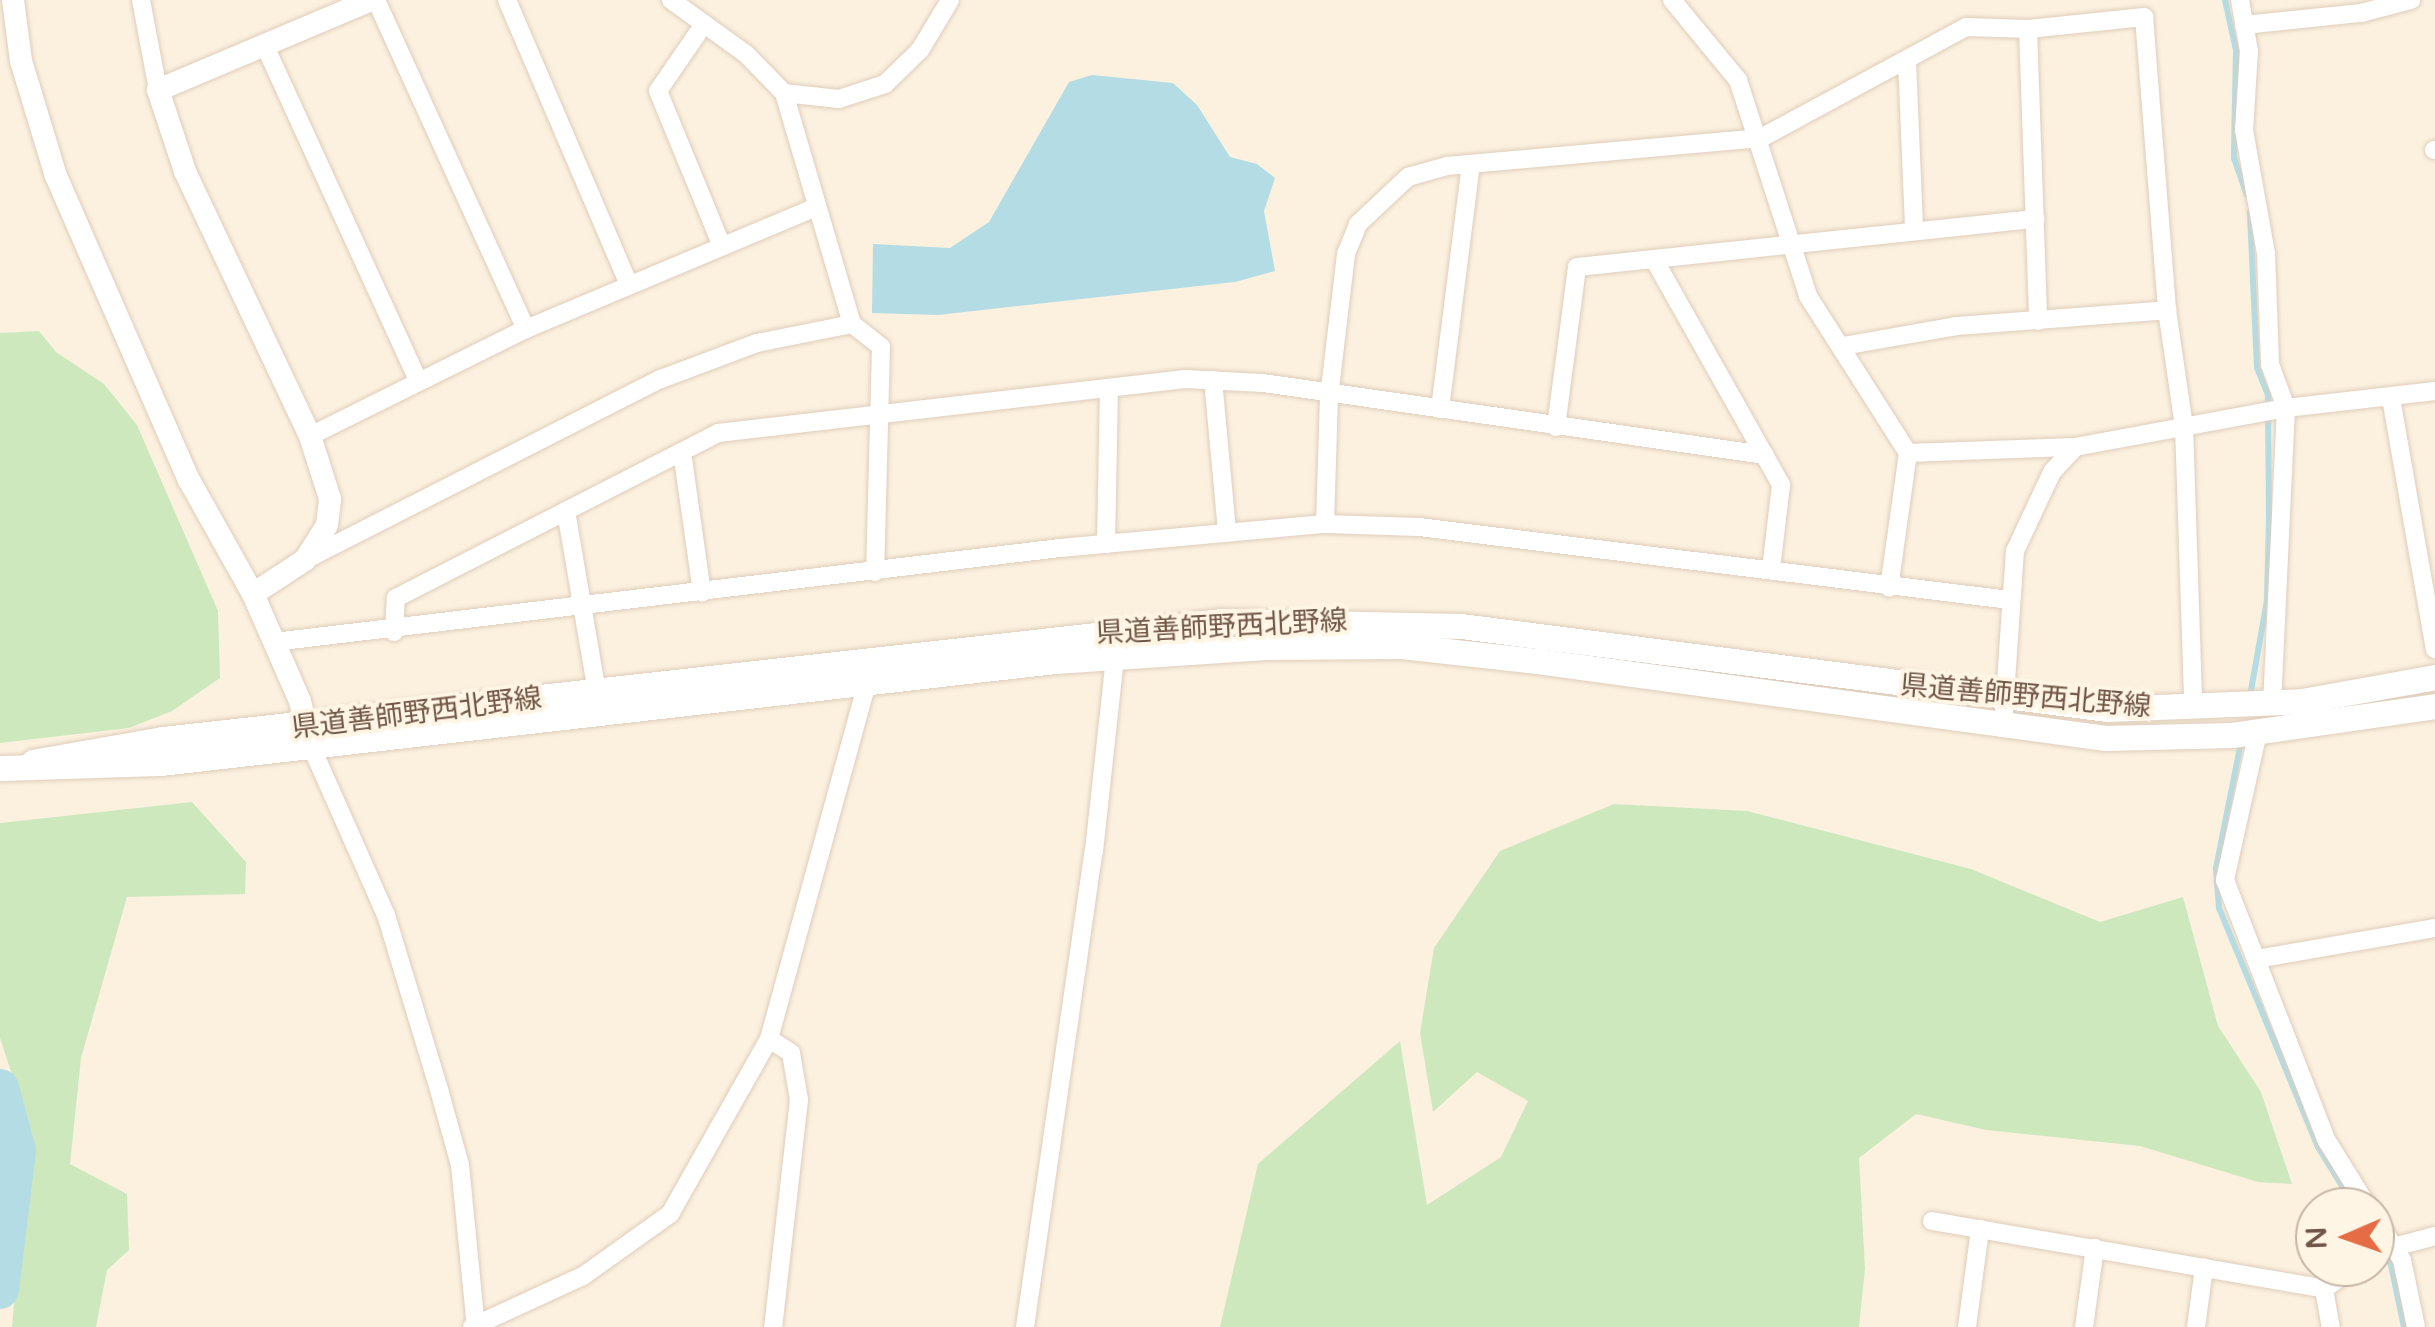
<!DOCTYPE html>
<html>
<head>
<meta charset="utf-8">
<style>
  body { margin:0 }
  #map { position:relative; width:2435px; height:1327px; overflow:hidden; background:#fcf1df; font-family:"Varela Round","Noto Sans JP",sans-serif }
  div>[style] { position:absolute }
  .green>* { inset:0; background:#cee8be }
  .water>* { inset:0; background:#b4dce4 }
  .stream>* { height:6px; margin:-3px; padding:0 3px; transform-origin:3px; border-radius:3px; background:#b4dce4 }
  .river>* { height:38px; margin:-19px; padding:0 19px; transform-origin:19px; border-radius:19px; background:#b4dce4 }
  .roads { filter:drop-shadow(0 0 2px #dfcdbb) drop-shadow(0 0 2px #dfcdbb) }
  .minor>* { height:18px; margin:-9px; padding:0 9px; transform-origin:9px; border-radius:9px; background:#fff }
  .tertiary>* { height:22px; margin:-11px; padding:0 11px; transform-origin:11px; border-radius:11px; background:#fff }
  .secondary>* { height:25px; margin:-12.5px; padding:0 12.5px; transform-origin:12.5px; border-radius:12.5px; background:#fff }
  span { translate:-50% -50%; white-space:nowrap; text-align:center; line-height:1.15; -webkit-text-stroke:8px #fff5e4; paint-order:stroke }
  .street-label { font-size:28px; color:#715747 }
  .north { position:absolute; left:2295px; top:1187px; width:100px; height:100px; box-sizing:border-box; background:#fff5e4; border:2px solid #c6b6a5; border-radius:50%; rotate:268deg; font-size:28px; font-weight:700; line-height:40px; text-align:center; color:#715747 }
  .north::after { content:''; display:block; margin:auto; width:35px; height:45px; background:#e56c44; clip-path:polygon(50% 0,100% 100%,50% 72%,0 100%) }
</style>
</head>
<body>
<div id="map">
  <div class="green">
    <i style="clip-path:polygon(39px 331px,56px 352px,104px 384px,137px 425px,218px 611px,220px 678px,172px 711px,129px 728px,0 743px,0 333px)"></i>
    <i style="clip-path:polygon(192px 802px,246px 862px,245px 894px,127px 897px,81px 1058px,70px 1164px,127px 1194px,129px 1250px,107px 1270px,96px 1327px,12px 1327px,29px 1127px,0 1038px,0 823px)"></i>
    <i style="clip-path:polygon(1614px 804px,1747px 811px,1971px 869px,2100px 922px,2183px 897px,2218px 1026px,2261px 1092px,2292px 1184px,2258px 1182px,2140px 1146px,1986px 1130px,1916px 1114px,1859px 1158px,1865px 1269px,1859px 1327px,1220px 1327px,1258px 1164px,1400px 1041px,1427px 1205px,1501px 1157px,1528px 1101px,1477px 1072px,1433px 1112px,1420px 1033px,1434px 948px,1500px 851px)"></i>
  </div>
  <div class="water">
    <i style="clip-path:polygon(1092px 75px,1173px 83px,1197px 105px,1230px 157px,1257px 164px,1275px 178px,1264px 211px,1275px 271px,1235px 282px,938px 315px,872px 313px,873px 244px,950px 248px,989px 222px,1069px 82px)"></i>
  </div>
  <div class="stream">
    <i style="left:2225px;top:0;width:51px;rotate:77.6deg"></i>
    <i style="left:2236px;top:50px;width:108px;rotate:91.1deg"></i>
    <i style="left:2234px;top:158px;width:39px;rotate:71deg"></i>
    <i style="left:2250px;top:696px;width:97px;rotate:-79.9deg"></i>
    <i style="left:2267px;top:601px;width:80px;rotate:-88.6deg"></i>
    <i style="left:2269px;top:521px;width:126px;rotate:-90.5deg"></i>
    <i style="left:2268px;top:395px;width:29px;rotate:-112deg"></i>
    <i style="left:2257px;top:368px;width:156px;rotate:-92.6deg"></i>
    <i style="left:2241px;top:742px;width:128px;rotate:101.2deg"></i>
    <i style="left:2216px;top:868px;width:40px;rotate:85.7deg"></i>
    <i style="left:2219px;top:908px;width:259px;rotate:67.5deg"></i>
    <i style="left:2318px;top:1147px;width:70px;rotate:58.3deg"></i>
    <i style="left:2375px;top:1239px;width:31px;rotate:58deg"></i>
    <i style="left:2391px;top:1265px;width:63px;rotate:78.2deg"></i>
  </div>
  <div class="river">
    <i style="left:0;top:1088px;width:65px;rotate:74.9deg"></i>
    <i style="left:17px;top:1151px;width:140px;rotate:97deg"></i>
  </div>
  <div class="roads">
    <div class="minor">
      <i style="left:141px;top:0;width:92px;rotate:79.3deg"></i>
      <i style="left:376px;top:0;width:362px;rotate:65.5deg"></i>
      <i style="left:507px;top:0;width:310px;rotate:66.8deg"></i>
      <i style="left:671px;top:0;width:92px;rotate:35.8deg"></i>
      <i style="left:746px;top:54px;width:54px;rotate:45.7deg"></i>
      <i style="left:784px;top:93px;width:241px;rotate:73.6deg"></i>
      <i style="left:852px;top:324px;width:37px;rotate:38deg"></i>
      <i style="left:881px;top:347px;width:225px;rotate:91.5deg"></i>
      <i style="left:1672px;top:0;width:104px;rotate:50.5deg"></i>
      <i style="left:1738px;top:80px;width:227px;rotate:72deg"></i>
      <i style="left:1808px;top:296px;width:186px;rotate:57.5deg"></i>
      <i style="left:1908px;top:453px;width:136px;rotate:98deg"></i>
      <i style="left:2240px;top:0;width:52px;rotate:80deg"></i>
      <i style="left:2249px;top:51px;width:79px;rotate:93.6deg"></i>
      <i style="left:2244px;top:130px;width:125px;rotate:79.9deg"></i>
      <i style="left:2266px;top:253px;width:111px;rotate:87.9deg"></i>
      <i style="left:2270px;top:364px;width:47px;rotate:70deg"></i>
      <i style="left:2286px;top:408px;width:296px;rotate:92.7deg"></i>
      <i style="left:704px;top:24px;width:81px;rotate:124.5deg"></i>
      <i style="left:658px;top:91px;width:168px;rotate:67.6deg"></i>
      <i style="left:2244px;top:25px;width:118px;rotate:-5.9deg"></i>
      <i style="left:2361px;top:13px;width:52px;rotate:-14.6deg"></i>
      <i style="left:2028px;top:29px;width:292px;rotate:88deg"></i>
      <i style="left:265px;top:46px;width:367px;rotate:65.4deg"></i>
      <i style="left:1907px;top:60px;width:167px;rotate:87.6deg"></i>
      <i style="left:784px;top:93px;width:55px;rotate:6.2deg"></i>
      <i style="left:839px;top:99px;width:48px;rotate:-18.1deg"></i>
      <i style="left:885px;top:84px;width:49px;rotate:-44.2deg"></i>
      <i style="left:920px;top:50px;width:58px;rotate:-59deg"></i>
      <i style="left:2434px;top:150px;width:1px"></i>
      <i style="left:1655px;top:261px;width:257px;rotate:60.6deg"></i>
      <i style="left:1781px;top:485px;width:85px;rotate:96.8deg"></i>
      <i style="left:1843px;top:346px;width:115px;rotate:-10deg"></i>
      <i style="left:1956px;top:326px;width:212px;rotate:-4.3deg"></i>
      <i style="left:1213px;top:380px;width:153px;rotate:84.7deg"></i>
      <i style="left:2391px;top:398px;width:255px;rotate:80.1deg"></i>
      <i style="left:1440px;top:409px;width:246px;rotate:-82.8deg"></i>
      <i style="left:1556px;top:427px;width:161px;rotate:-82.5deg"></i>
      <i style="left:1577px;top:267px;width:461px;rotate:-6deg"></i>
      <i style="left:310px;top:436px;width:241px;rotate:-26.4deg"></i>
      <i style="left:526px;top:329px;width:315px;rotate:-22.8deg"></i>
      <i style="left:682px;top:452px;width:142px;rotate:81.9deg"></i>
      <i style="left:1908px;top:453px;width:167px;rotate:-2.1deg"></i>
      <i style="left:2075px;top:447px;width:215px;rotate:-10.5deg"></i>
      <i style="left:2286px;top:408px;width:150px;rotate:-6.5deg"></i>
      <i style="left:566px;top:511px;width:184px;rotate:80.3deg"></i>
      <i style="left:1325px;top:524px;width:127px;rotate:-88.2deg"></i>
      <i style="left:1329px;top:397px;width:144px;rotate:-83.2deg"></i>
      <i style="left:1346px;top:254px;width:32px;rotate:-68deg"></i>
      <i style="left:1358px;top:224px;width:69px;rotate:-43.2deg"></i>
      <i style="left:1408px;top:177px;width:41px;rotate:-15.8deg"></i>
      <i style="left:1447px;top:166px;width:315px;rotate:-5.1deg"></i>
      <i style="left:1761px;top:138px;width:233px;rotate:-28.4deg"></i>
      <i style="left:1966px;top:27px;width:62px;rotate:1.8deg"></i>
      <i style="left:2028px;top:29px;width:117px;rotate:-5.9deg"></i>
      <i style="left:2144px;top:17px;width:294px;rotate:85.5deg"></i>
      <i style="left:2167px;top:310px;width:117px;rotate:81.7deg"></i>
      <i style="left:2184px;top:426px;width:276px;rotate:88.1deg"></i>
      <i style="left:1106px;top:544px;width:155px;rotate:-88.9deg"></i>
      <i style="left:305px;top:560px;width:399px;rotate:-27deg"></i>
      <i style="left:661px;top:379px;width:103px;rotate:-20.6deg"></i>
      <i style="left:757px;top:343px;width:97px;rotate:-11.3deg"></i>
      <i style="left:394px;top:632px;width:34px;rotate:-87deg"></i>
      <i style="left:396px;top:598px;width:362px;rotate:-27.1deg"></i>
      <i style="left:718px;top:433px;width:470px;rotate:-6.6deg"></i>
      <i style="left:1185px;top:379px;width:78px;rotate:2.9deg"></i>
      <i style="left:1263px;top:383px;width:507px;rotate:8.16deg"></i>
      <i style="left:274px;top:642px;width:792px;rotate:-6.82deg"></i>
      <i style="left:1060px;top:548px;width:266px;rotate:-5.2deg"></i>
      <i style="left:1325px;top:524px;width:94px;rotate:1.8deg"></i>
      <i style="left:1419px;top:527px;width:594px;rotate:7.05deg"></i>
      <i style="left:2003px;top:726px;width:175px;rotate:-86.1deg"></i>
      <i style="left:2015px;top:551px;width:87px;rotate:-64.9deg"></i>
      <i style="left:2052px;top:472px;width:34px;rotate:-47deg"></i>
      <i style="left:2258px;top:732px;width:152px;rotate:102.6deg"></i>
      <i style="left:2225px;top:880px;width:280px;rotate:68.7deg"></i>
      <i style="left:2327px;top:1141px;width:78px;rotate:58.2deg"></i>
      <i style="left:312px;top:748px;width:183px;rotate:66.1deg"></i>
      <i style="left:386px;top:915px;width:186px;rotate:73.1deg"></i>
      <i style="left:440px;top:1093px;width:75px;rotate:74.5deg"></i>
      <i style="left:460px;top:1165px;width:163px;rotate:84.4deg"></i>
      <i style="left:2256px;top:959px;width:182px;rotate:-9.8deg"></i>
      <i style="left:769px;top:1039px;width:26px;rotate:32deg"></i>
      <i style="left:791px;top:1053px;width:48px;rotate:80.3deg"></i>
      <i style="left:799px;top:1100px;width:228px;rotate:96.5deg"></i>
      <i style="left:2375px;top:1217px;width:51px;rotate:57.9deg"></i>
      <i style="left:2402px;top:1260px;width:68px;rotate:78.2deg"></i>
      <i style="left:1932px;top:1221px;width:398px;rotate:9.8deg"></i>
      <i style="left:2324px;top:1289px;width:38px;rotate:-35deg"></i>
      <i style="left:2375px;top:1252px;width:62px;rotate:-14.9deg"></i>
      <i style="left:2324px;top:1289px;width:39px;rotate:80deg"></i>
      <i style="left:472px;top:1327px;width:122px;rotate:-24.7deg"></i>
      <i style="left:583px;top:1276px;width:107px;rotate:-35.5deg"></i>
      <i style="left:670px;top:1214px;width:201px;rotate:-60.5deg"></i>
      <i style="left:769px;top:1039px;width:380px;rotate:-74.6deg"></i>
      <i style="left:1025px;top:1327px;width:481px;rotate:-81.8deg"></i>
      <i style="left:1094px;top:851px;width:195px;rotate:-83.8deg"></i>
      <i style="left:1967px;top:1327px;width:99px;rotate:-82.4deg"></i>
      <i style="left:2084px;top:1327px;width:80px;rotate:-82.1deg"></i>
      <i style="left:2196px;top:1327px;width:60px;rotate:-82.3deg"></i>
    </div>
    <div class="tertiary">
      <i style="left:13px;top:0;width:62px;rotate:82.5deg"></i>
      <i style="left:21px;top:61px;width:120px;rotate:73.1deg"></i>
      <i style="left:56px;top:176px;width:332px;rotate:66.4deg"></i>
      <i style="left:189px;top:480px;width:131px;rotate:60.7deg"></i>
      <i style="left:253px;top:594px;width:117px;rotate:66.3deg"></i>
      <i style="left:300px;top:701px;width:40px;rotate:77deg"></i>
      <i style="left:253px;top:594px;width:62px;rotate:-33.2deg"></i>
      <i style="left:305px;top:560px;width:41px;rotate:-57.8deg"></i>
      <i style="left:327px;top:525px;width:26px;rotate:-83deg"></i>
      <i style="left:330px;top:499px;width:66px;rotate:-107.6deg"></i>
      <i style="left:310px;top:436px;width:293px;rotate:-115.3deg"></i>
      <i style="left:185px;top:171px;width:85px;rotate:-108.4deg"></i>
      <i style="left:158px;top:90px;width:231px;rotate:-22.9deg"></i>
    </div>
    <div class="secondary">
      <i style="left:33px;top:762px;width:132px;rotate:-10deg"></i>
      <i style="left:163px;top:739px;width:1065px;rotate:-6.36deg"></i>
      <i style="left:1221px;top:621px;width:240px;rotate:1.2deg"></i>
      <i style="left:1461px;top:626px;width:651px;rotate:7.32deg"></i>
      <i style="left:2107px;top:709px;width:195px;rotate:-2.3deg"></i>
      <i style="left:2302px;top:701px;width:135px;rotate:-10.2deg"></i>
      <i style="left:0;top:768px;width:161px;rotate:-1.8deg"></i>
      <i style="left:161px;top:763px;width:900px;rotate:-6.51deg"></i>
      <i style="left:1055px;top:661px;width:211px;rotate:-3.8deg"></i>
      <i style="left:1266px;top:647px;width:135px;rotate:-0.4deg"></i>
      <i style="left:1401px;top:646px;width:137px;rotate:6.3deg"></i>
      <i style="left:1537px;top:661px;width:574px;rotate:7.71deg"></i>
      <i style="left:2106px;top:738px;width:126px;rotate:-1.4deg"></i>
      <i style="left:2232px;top:735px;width:205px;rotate:-8.1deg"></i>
    </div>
  </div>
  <div class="street-label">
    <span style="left:1222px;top:627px;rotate:-3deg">県道善師野西北野線</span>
    <span style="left:2026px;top:696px;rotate:5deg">県道善師野西北野線</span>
    <span style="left:417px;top:713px;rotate:-7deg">県道善師野西北野線</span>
  </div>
  <div class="north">N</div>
</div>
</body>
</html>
